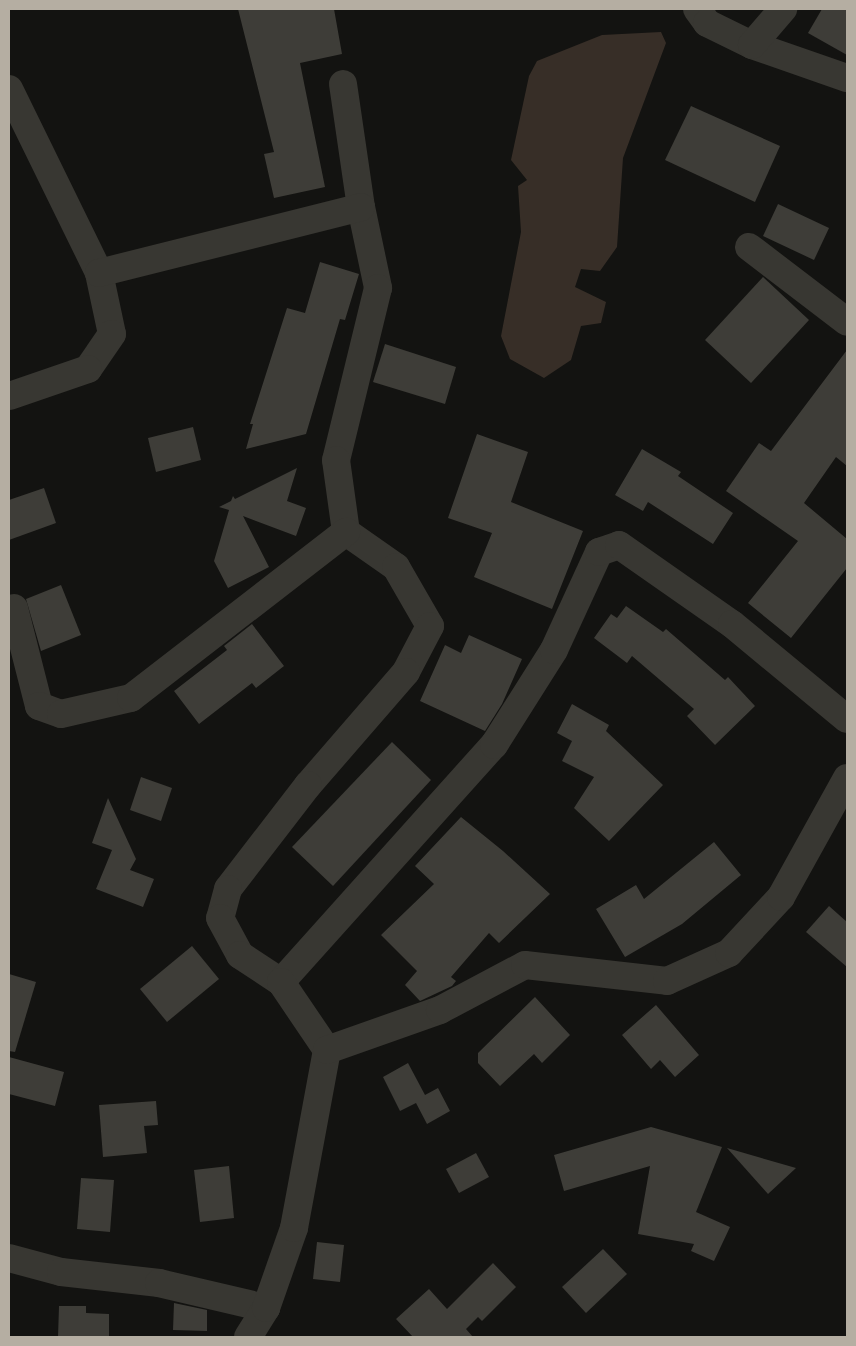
<!DOCTYPE html>
<html>
<head>
<meta charset="utf-8">
<style>
  body { margin:0 }
  #map { position:relative; width:856px; height:1346px; overflow:hidden; background:#131311; font-family:"DM Sans",sans-serif }
  div>[style] { position:absolute }
  .water>* { inset:0; background:#372e27 }
  .building>* { inset:0; background:#3e3d38 }
  .street>* { height:28px; margin:-14px; padding:0 14px; transform-origin:14px; border-radius:14px; background:#383732 }
  span { translate:-50% -50%; white-space:nowrap; text-align:center; line-height:1.15; -webkit-text-stroke:5px #0e0e0d; paint-order:stroke }
  .frame { position:absolute; inset:0; border:10px solid #b5aea2; pointer-events:none }
</style>
</head>
<body>
<div id="map">
  <div class="water">
    <i style="clip-path:polygon(661px 32px,666px 43px,623px 158px,617px 247px,600px 271px,581px 269px,575px 287px,606px 302px,601px 323px,581px 326px,571px 360px,544px 378px,510px 359px,501px 336px,521px 232px,518px 186px,527px 180px,511px 160px,529px 76px,537px 61px,602px 35px)"></i>
  </div>
  <div class="building">
    <i style="clip-path:polygon(238px 9px,334px 9px,342px 54px,300px 63px,325px 187px,274px 198px,264px 154px,274px 152px)"></i>
    <i style="clip-path:polygon(822px 9px,847px 9px,847px 55px,808px 33px)"></i>
    <i style="clip-path:polygon(691px 106px,780px 146px,755px 202px,665px 160px)"></i>
    <i style="clip-path:polygon(778px 204px,829px 228px,814px 260px,763px 236px)"></i>
    <i style="clip-path:polygon(320px 262px,359px 274px,345px 320px,340px 319px,306px 434px,246px 449px,253px 424px,250px 424px,287px 308px,305px 313px)"></i>
    <i style="clip-path:polygon(763px 277px,809px 320px,751px 383px,705px 340px)"></i>
    <i style="clip-path:polygon(385px 344px,456px 367px,445px 404px,373px 382px)"></i>
    <i style="clip-path:polygon(847px 350px,847px 466px,836px 457px,804px 503px,847px 539px,847px 568px,791px 638px,748px 603px,798px 541px,726px 491px,759px 443px,771px 451px)"></i>
    <i style="clip-path:polygon(193px 427px,201px 460px,156px 472px,148px 438px)"></i>
    <i style="clip-path:polygon(477px 434px,528px 452px,511px 502px,583px 531px,552px 609px,474px 577px,492px 533px,448px 518px)"></i>
    <i style="clip-path:polygon(642px 449px,681px 472px,678px 476px,733px 513px,713px 544px,648px 502px,643px 511px,615px 495px)"></i>
    <i style="clip-path:polygon(297px 468px,287px 501px,306px 508px,296px 536px,243px 516px,269px 567px,228px 588px,214px 561px,229px 510px,219px 507px,231px 501px,233px 496px,235px 499px)"></i>
    <i style="clip-path:polygon(44px 488px,56px 523px,9px 540px,9px 500px)"></i>
    <i style="clip-path:polygon(61px 585px,81px 635px,41px 651px,26px 599px)"></i>
    <i style="clip-path:polygon(626px 606px,663px 632px,666px 629px,725px 680px,728px 677px,755px 706px,715px 745px,687px 716px,694px 709px,632px 656px,627px 663px,594px 638px,611px 614px,617px 618px)"></i>
    <i style="clip-path:polygon(252px 624px,284px 666px,256px 688px,252px 683px,199px 724px,174px 691px,227px 650px,224px 646px)"></i>
    <i style="clip-path:polygon(469px 635px,522px 659px,502px 704px,485px 731px,420px 701px,445px 645px,461px 653px)"></i>
    <i style="clip-path:polygon(572px 704px,609px 725px,606px 731px,663px 785px,609px 841px,574px 808px,594px 777px,562px 761px,572px 741px,557px 733px)"></i>
    <i style="clip-path:polygon(392px 742px,431px 780px,333px 886px,292px 847px)"></i>
    <i style="clip-path:polygon(141px 777px,172px 788px,161px 821px,130px 810px)"></i>
    <i style="clip-path:polygon(108px 798px,136px 859px,130px 870px,154px 879px,143px 907px,96px 889px,112px 850px,92px 843px)"></i>
    <i style="clip-path:polygon(461px 817px,503px 851px,550px 894px,499px 943px,489px 933px,451px 977px,456px 981px,452px 986px,420px 1001px,405px 985px,417px 971px,381px 935px,434px 884px,415px 866px)"></i>
    <i style="clip-path:polygon(714px 842px,741px 875px,682px 924px,625px 957px,596px 909px,636px 885px,644px 899px)"></i>
    <i style="clip-path:polygon(829px 906px,847px 922px,847px 967px,806px 932px)"></i>
    <i style="clip-path:polygon(192px 946px,219px 979px,167px 1022px,140px 989px)"></i>
    <i style="clip-path:polygon(9px 974px,36px 982px,15px 1052px,9px 1051px)"></i>
    <i style="clip-path:polygon(535px 997px,570px 1035px,542px 1063px,534px 1054px,500px 1086px,478px 1063px,478px 1053px)"></i>
    <i style="clip-path:polygon(656px 1005px,699px 1055px,675px 1077px,660px 1060px,651px 1069px,622px 1035px)"></i>
    <i style="clip-path:polygon(9px 1057px,64px 1072px,55px 1106px,9px 1094px)"></i>
    <i style="clip-path:polygon(408px 1063px,425px 1095px,438px 1088px,450px 1111px,427px 1124px,416px 1103px,400px 1111px,383px 1077px)"></i>
    <i style="clip-path:polygon(156px 1101px,158px 1125px,144px 1126px,147px 1153px,103px 1157px,99px 1105px)"></i>
    <i style="clip-path:polygon(651px 1127px,722px 1147px,696px 1212px,730px 1227px,714px 1261px,691px 1251px,694px 1244px,638px 1234px,650px 1166px,564px 1191px,554px 1155px)"></i>
    <i style="clip-path:polygon(727px 1148px,796px 1168px,768px 1194px)"></i>
    <i style="clip-path:polygon(476px 1153px,489px 1177px,459px 1193px,446px 1169px)"></i>
    <i style="clip-path:polygon(229px 1166px,234px 1218px,200px 1222px,194px 1170px)"></i>
    <i style="clip-path:polygon(81px 1178px,114px 1180px,110px 1232px,77px 1229px)"></i>
    <i style="clip-path:polygon(317px 1242px,344px 1245px,340px 1282px,313px 1279px)"></i>
    <i style="clip-path:polygon(603px 1249px,627px 1274px,586px 1313px,562px 1287px)"></i>
    <i style="clip-path:polygon(493px 1263px,516px 1287px,482px 1321px,478px 1317px,466px 1329px,473px 1337px,413px 1337px,396px 1319px,429px 1289px,447px 1309px)"></i>
    <i style="clip-path:polygon(174px 1303px,207px 1310px,207px 1331px,173px 1330px)"></i>
    <i style="clip-path:polygon(59px 1306px,86px 1306px,86px 1313px,109px 1314px,109px 1337px,58px 1337px)"></i>
  </div>
  <div class="street">
    <i style="left:697px;top:9px;width:17px;rotate:54deg"></i>
    <i style="left:707px;top:23px;width:50px;rotate:26.1deg"></i>
    <i style="left:752px;top:45px;width:101px;rotate:19.2deg"></i>
    <i style="left:752px;top:45px;width:48px;rotate:-49.3deg"></i>
    <i style="left:343px;top:84px;width:124px;rotate:81.7deg"></i>
    <i style="left:361px;top:207px;width:83px;rotate:78.1deg"></i>
    <i style="left:378px;top:288px;width:177px;rotate:103.7deg"></i>
    <i style="left:336px;top:460px;width:73px;rotate:82.1deg"></i>
    <i style="left:346px;top:532px;width:61px;rotate:35deg"></i>
    <i style="left:396px;top:567px;width:68px;rotate:60deg"></i>
    <i style="left:430px;top:626px;width:52px;rotate:117.6deg"></i>
    <i style="left:406px;top:672px;width:150px;rotate:130.9deg"></i>
    <i style="left:308px;top:785px;width:131px;rotate:127.6deg"></i>
    <i style="left:228px;top:889px;width:30px;rotate:105deg"></i>
    <i style="left:220px;top:918px;width:42px;rotate:61.6deg"></i>
    <i style="left:240px;top:955px;width:49px;rotate:33.4deg"></i>
    <i style="left:281px;top:982px;width:319px;rotate:-48.1deg"></i>
    <i style="left:494px;top:745px;width:112px;rotate:-57.7deg"></i>
    <i style="left:554px;top:650px;width:108px;rotate:-65.3deg"></i>
    <i style="left:599px;top:552px;width:21px;rotate:-19deg"></i>
    <i style="left:619px;top:545px;width:138px;rotate:35deg"></i>
    <i style="left:732px;top:624px;width:149px;rotate:39.6deg"></i>
    <i style="left:9px;top:89px;width:205px;rotate:63.9deg"></i>
    <i style="left:99px;top:273px;width:62px;rotate:78deg"></i>
    <i style="left:112px;top:334px;width:42px;rotate:124.4deg"></i>
    <i style="left:88px;top:369px;width:83px;rotate:161.1deg"></i>
    <i style="left:749px;top:247px;width:123px;rotate:37.4deg"></i>
    <i style="left:99px;top:273px;width:270px;rotate:-14.1deg"></i>
    <i style="left:14px;top:608px;width:101px;rotate:75.7deg"></i>
    <i style="left:39px;top:706px;width:23px;rotate:20deg"></i>
    <i style="left:61px;top:714px;width:72px;rotate:-12.9deg"></i>
    <i style="left:131px;top:698px;width:272px;rotate:-37.7deg"></i>
    <i style="left:281px;top:982px;width:82px;rotate:55.9deg"></i>
    <i style="left:9px;top:1258px;width:54px;rotate:15.1deg"></i>
    <i style="left:61px;top:1272px;width:99px;rotate:6.4deg"></i>
    <i style="left:159px;top:1283px;width:110px;rotate:13.2deg"></i>
    <i style="left:248px;top:1337px;width:34px;rotate:-58deg"></i>
    <i style="left:266px;top:1308px;width:85px;rotate:-70.7deg"></i>
    <i style="left:294px;top:1228px;width:181px;rotate:-79.5deg"></i>
    <i style="left:327px;top:1050px;width:120px;rotate:-19.5deg"></i>
    <i style="left:440px;top:1010px;width:96px;rotate:-27.9deg"></i>
    <i style="left:525px;top:965px;width:143px;rotate:6.4deg"></i>
    <i style="left:667px;top:981px;width:68px;rotate:-24.3deg"></i>
    <i style="left:729px;top:953px;width:76px;rotate:-47.1deg"></i>
    <i style="left:781px;top:897px;width:136px;rotate:-61deg"></i>
  </div>
  <div class="frame"></div>
</div>
</body>
</html>
